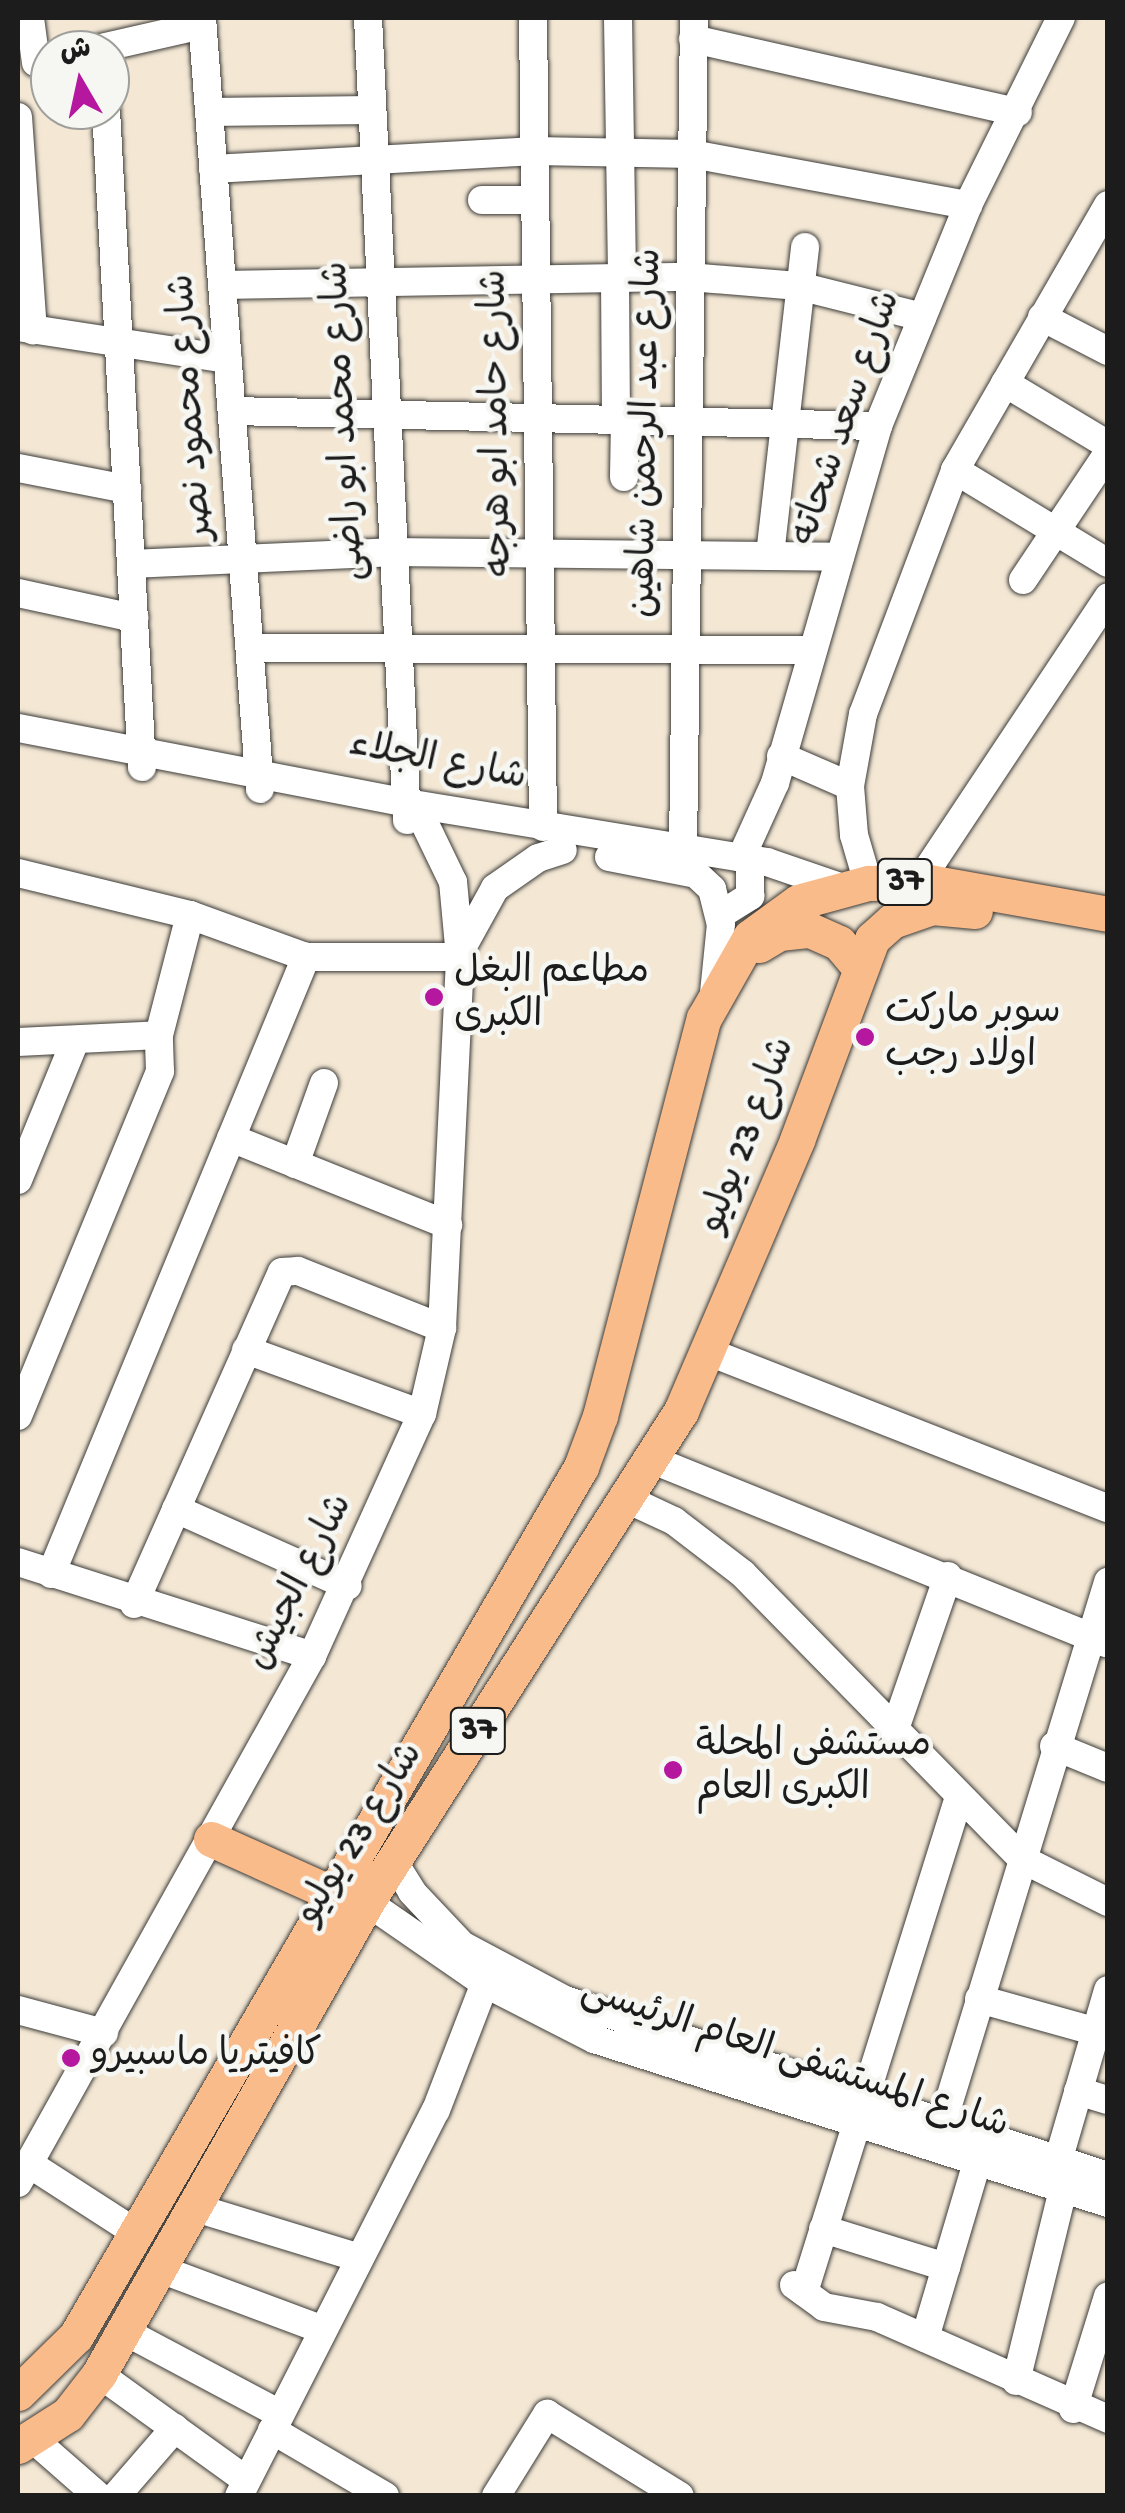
<!DOCTYPE html>
<html>
<head>
<meta charset="utf-8">
<style>
  body { margin:0 }
  #map { position:relative; width:1125px; height:2513px; overflow:hidden; background:#f4e8d5; font-family:"Gochi Hand","Playpen Sans Arabic",sans-serif }
  div>[style] { position:absolute }
  .roads { filter:drop-shadow(0 0 2px #3c3b38) drop-shadow(0 0 2px #3c3b38) }
  .minor>* { height:28px; margin:-14px; padding:0 14px; transform-origin:14px; border-radius:14px; background:#fff }
  .major>* { height:35px; margin:-17.5px; padding:0 17.5px; transform-origin:17.5px; border-radius:17.5px; background:#fabb8b }
  .dots>* { width:28px; height:28px; translate:-50% -50%; box-sizing:border-box; border:5px solid #f6f6f2; border-radius:50% }
  span { translate:-50% -50%; white-space:nowrap; text-align:center; line-height:1.15; -webkit-text-stroke:9px #f6f6f2; paint-order:stroke }
  .shield-label span { padding:2px 8px; background:#f6f6f2; border:2px solid; border-radius:8px; -webkit-text-stroke-width:0 }
  .shield-label { font-size:35px; color:#1c1c1c; font-weight:700 }
  .street-label { font-size:38px; color:#1c1c1c }
  .poi-label { font-size:38px; color:#1c1c1c }
  .left { translate:0 -50%; text-align:left }
  .frame { position:absolute; inset:0; border:20px solid #1c1c1c; pointer-events:none }
  .north { position:absolute; left:30px; top:30px; width:100px; height:100px; box-sizing:border-box; background:#f6f6f2; border:2px solid #9f9f9c; border-radius:50%; rotate:351deg; font-size:28px; font-weight:700; line-height:40px; text-align:center; color:#1c1c1c }
  .north::after { content:''; display:block; margin:auto; width:35px; height:45px; background:#b5179e; clip-path:polygon(50% 0,100% 100%,50% 72%,0 100%) }
</style>
</head>
<body>
<div id="map">
  <div class="roads">
    <div class="minor">
      <i style="left:30px;top:18px;width:45px;rotate:82.4deg"></i>
      <i style="left:202px;top:18px;width:773px;rotate:85.7deg"></i>
      <i style="left:368px;top:18px;width:803px;rotate:87.22deg"></i>
      <i style="left:533px;top:18px;width:809px;rotate:89.29deg"></i>
      <i style="left:618px;top:18px;width:260px;rotate:89.1deg"></i>
      <i style="left:693px;top:39px;width:333px;rotate:12.7deg"></i>
      <i style="left:92px;top:50px;width:113px;rotate:-12.8deg"></i>
      <i style="left:106px;top:110px;width:658px;rotate:86.86deg"></i>
      <i style="left:209px;top:112px;width:162px;rotate:-0.7deg"></i>
      <i style="left:18px;top:117px;width:214px;rotate:86deg"></i>
      <i style="left:213px;top:169px;width:323px;rotate:-3.2deg"></i>
      <i style="left:535px;top:151px;width:157px;rotate:1.1deg"></i>
      <i style="left:692px;top:154px;width:281px;rotate:10.5deg"></i>
      <i style="left:482px;top:200px;width:53px"></i>
      <i style="left:615px;top:278px;width:139px;rotate:89.6deg"></i>
      <i style="left:222px;top:285px;width:467px;rotate:-1deg"></i>
      <i style="left:689px;top:277px;width:110px;rotate:4.7deg"></i>
      <i style="left:799px;top:286px;width:127px;rotate:14.1deg"></i>
      <i style="left:1042px;top:317px;width:74px;rotate:27.3deg"></i>
      <i style="left:18px;top:327px;width:212px;rotate:8.7deg"></i>
      <i style="left:1005px;top:383px;width:120px;rotate:31deg"></i>
      <i style="left:232px;top:411px;width:646px;rotate:1.33deg"></i>
      <i style="left:18px;top:468px;width:111px;rotate:10.9deg"></i>
      <i style="left:955px;top:470px;width:179px;rotate:31.3deg"></i>
      <i style="left:624px;top:477px;width:60px;rotate:-89deg"></i>
      <i style="left:770px;top:555px;width:310px;rotate:-83.5deg"></i>
      <i style="left:131px;top:564px;width:260px;rotate:-2.6deg"></i>
      <i style="left:391px;top:552px;width:449px;rotate:0.6deg"></i>
      <i style="left:1023px;top:580px;width:153px;rotate:-56.2deg"></i>
      <i style="left:18px;top:593px;width:119px;rotate:12.2deg"></i>
      <i style="left:250px;top:648px;width:561px;rotate:0.2deg"></i>
      <i style="left:18px;top:728px;width:396px;rotate:10.9deg"></i>
      <i style="left:407px;top:803px;width:365px;rotate:9.3deg"></i>
      <i style="left:767px;top:862px;width:77px;rotate:18.9deg"></i>
      <i style="left:781px;top:756px;width:75px;rotate:23.5deg"></i>
      <i style="left:683px;top:849px;width:831px;rotate:-89.24deg"></i>
      <i style="left:609px;top:857px;width:89px;rotate:11.1deg"></i>
      <i style="left:696px;top:874px;width:22px;rotate:43deg"></i>
      <i style="left:712px;top:889px;width:36px;rotate:76deg"></i>
      <i style="left:721px;top:924px;width:69px;rotate:95.8deg"></i>
      <i style="left:741px;top:858px;width:82px;rotate:-65.6deg"></i>
      <i style="left:775px;top:783px;width:372px;rotate:-73.9deg"></i>
      <i style="left:878px;top:426px;width:239px;rotate:-67.8deg"></i>
      <i style="left:968px;top:205px;width:209px;rotate:-63.6deg"></i>
      <i style="left:18px;top:873px;width:177px;rotate:13.7deg"></i>
      <i style="left:190px;top:915px;width:123px;rotate:19.9deg"></i>
      <i style="left:306px;top:957px;width:154px"></i>
      <i style="left:919px;top:882px;width:342px;rotate:-56.4deg"></i>
      <i style="left:868px;top:883px;width:50px;rotate:-106.3deg"></i>
      <i style="left:854px;top:835px;width:49px;rotate:-94.7deg"></i>
      <i style="left:850px;top:786px;width:73px;rotate:-79.8deg"></i>
      <i style="left:863px;top:714px;width:261px;rotate:-69.3deg"></i>
      <i style="left:955px;top:470px;width:306px;rotate:-60deg"></i>
      <i style="left:720px;top:915px;width:36px;rotate:-32deg"></i>
      <i style="left:750px;top:896px;width:36px;rotate:-90deg"></i>
      <i style="left:463px;top:946px;width:66px;rotate:-61.1deg"></i>
      <i style="left:495px;top:888px;width:52px;rotate:-34.9deg"></i>
      <i style="left:538px;top:858px;width:26px;rotate:-18deg"></i>
      <i style="left:18px;top:1042px;width:141px;rotate:-2.8deg"></i>
      <i style="left:159px;top:1035px;width:124px;rotate:-75.5deg"></i>
      <i style="left:231px;top:1138px;width:234px;rotate:21.8deg"></i>
      <i style="left:295px;top:1164px;width:86px;rotate:-70.3deg"></i>
      <i style="left:18px;top:1180px;width:150px;rotate:-67.7deg"></i>
      <i style="left:246px;top:1350px;width:187px;rotate:20deg"></i>
      <i style="left:709px;top:1352px;width:428px;rotate:21.4deg"></i>
      <i style="left:18px;top:1416px;width:373px;rotate:-67.6deg"></i>
      <i style="left:160px;top:1071px;width:36px;rotate:-92deg"></i>
      <i style="left:653px;top:1460px;width:489px;rotate:22deg"></i>
      <i style="left:629px;top:1500px;width:50px;rotate:25deg"></i>
      <i style="left:674px;top:1521px;width:87px;rotate:37.5deg"></i>
      <i style="left:743px;top:1574px;width:399px;rotate:45.6deg"></i>
      <i style="left:1022px;top:1859px;width:96px;rotate:26.6deg"></i>
      <i style="left:176px;top:1509px;width:188px;rotate:24.1deg"></i>
      <i style="left:18px;top:1562px;width:309px;rotate:17.7deg"></i>
      <i style="left:51px;top:1574px;width:668px;rotate:-67.55deg"></i>
      <i style="left:134px;top:1604px;width:363px;rotate:-66deg"></i>
      <i style="left:282px;top:1272px;width:16px;rotate:-4deg"></i>
      <i style="left:298px;top:1271px;width:155px;rotate:21.6deg"></i>
      <i style="left:894px;top:1732px;width:165px;rotate:-70.9deg"></i>
      <i style="left:1054px;top:1746px;width:58px;rotate:22.2deg"></i>
      <i style="left:393px;top:1861px;width:36px;rotate:58deg"></i>
      <i style="left:412px;top:1892px;width:73px;rotate:46.7deg"></i>
      <i style="left:462px;top:1945px;width:117px;rotate:28.1deg"></i>
      <i style="left:565px;top:2000px;width:571px;rotate:17.96deg"></i>
      <i style="left:367px;top:1902px;width:142px;rotate:34.7deg"></i>
      <i style="left:484px;top:1983px;width:123px;rotate:27deg"></i>
      <i style="left:594px;top:2039px;width:540px;rotate:17.7deg"></i>
      <i style="left:979px;top:1999px;width:134px;rotate:15.6deg"></i>
      <i style="left:18px;top:2010px;width:89px;rotate:15deg"></i>
      <i style="left:1078px;top:2091px;width:31px;rotate:17deg"></i>
      <i style="left:937px;top:2141px;width:585px;rotate:-72.99deg"></i>
      <i style="left:1058px;top:2161px;width:178px;rotate:-73.7deg"></i>
      <i style="left:31px;top:2165px;width:124px;rotate:32.8deg"></i>
      <i style="left:18px;top:2183px;width:603px;rotate:-60.84deg"></i>
      <i style="left:312px;top:1656px;width:266px;rotate:-65.6deg"></i>
      <i style="left:422px;top:1414px;width:88px;rotate:-76.9deg"></i>
      <i style="left:442px;top:1328px;width:371px;rotate:-87.2deg"></i>
      <i style="left:460px;top:957px;width:75px;rotate:-95.3deg"></i>
      <i style="left:453px;top:882px;width:64px;rotate:-115.8deg"></i>
      <i style="left:196px;top:2208px;width:171px;rotate:17deg"></i>
      <i style="left:823px;top:2229px;width:129px;rotate:17.2deg"></i>
      <i style="left:160px;top:2269px;width:174px;rotate:20.5deg"></i>
      <i style="left:794px;top:2285px;width:37px;rotate:36deg"></i>
      <i style="left:824px;top:2307px;width:54px;rotate:10.7deg"></i>
      <i style="left:877px;top:2317px;width:253px;rotate:23.8deg"></i>
      <i style="left:804px;top:2292px;width:519px;rotate:-72.61deg"></i>
      <i style="left:124px;top:2331px;width:177px;rotate:28deg"></i>
      <i style="left:925px;top:2338px;width:183px;rotate:-73.5deg"></i>
      <i style="left:99px;top:2374px;width:181px;rotate:35.8deg"></i>
      <i style="left:1016px;top:2381px;width:214px;rotate:-76.2deg"></i>
      <i style="left:1073px;top:2409px;width:118px;rotate:-72.8deg"></i>
      <i style="left:272px;top:2430px;width:131px;rotate:30.3deg"></i>
      <i style="left:33px;top:2439px;width:86px;rotate:41.2deg"></i>
      <i style="left:116px;top:2496px;width:90px;rotate:-49.1deg"></i>
      <i style="left:239px;top:2496px;width:433px;rotate:-63deg"></i>
      <i style="left:436px;top:2110px;width:150px;rotate:-68.9deg"></i>
      <i style="left:496px;top:2496px;width:97px;rotate:-58.1deg"></i>
      <i style="left:547px;top:2414px;width:156px;rotate:31.7deg"></i>
    </div>
    <div class="major">
      <i style="left:759px;top:945px;width:23px;rotate:-31deg"></i>
      <i style="left:779px;top:933px;width:31px;rotate:-6deg"></i>
      <i style="left:810px;top:930px;width:32px;rotate:24deg"></i>
      <i style="left:839px;top:943px;width:31px;rotate:50deg"></i>
      <i style="left:211px;top:1839px;width:129px;rotate:24.2deg"></i>
      <i style="left:18px;top:2393px;width:81px;rotate:-44.5deg"></i>
      <i style="left:76px;top:2336px;width:1005px;rotate:-59.84deg"></i>
      <i style="left:581px;top:1467px;width:54px;rotate:-69.6deg"></i>
      <i style="left:600px;top:1416px;width:411px;rotate:-75.4deg"></i>
      <i style="left:704px;top:1018px;width:93px;rotate:-60.4deg"></i>
      <i style="left:750px;top:937px;width:59px;rotate:-36.1deg"></i>
      <i style="left:798px;top:902px;width:73px;rotate:-15.2deg"></i>
      <i style="left:868px;top:883px;width:61px;rotate:-0.9deg"></i>
      <i style="left:929px;top:882px;width:182px;rotate:10.1deg"></i>
      <i style="left:18px;top:2446px;width:59px;rotate:-32.6deg"></i>
      <i style="left:68px;top:2414px;width:51px;rotate:-52.2deg"></i>
      <i style="left:99px;top:2374px;width:543px;rotate:-60.41deg"></i>
      <i style="left:367px;top:1902px;width:583px;rotate:-57.4deg"></i>
      <i style="left:681px;top:1411px;width:295px;rotate:-66.8deg"></i>
      <i style="left:797px;top:1140px;width:215px;rotate:-69.5deg"></i>
      <i style="left:872px;top:939px;width:27px;rotate:-42deg"></i>
      <i style="left:892px;top:921px;width:42px;rotate:-19.3deg"></i>
      <i style="left:932px;top:907px;width:43px;rotate:5.3deg"></i>
    </div>
  </div>
  <div class="dots">
    <i style="left:434px;top:997px;background:#b5179e"></i>
    <i style="left:865px;top:1037px;background:#b5179e"></i>
    <i style="left:673px;top:1770px;background:#b5179e"></i>
    <i style="left:71px;top:2058px;background:#b5179e"></i>
  </div>
  <div class="shield-label">
    <span style="left:905px;top:882px">37</span>
    <span style="left:478px;top:1731px">37</span>
  </div>
  <div class="street-label">
    <span style="left:194px;top:407px;rotate:-94deg">شارع محمود نصر</span>
    <span style="left:849px;top:419px;rotate:-71deg">شارع سعد شحاته</span>
    <span style="left:347px;top:421px;rotate:-93deg">شارع محمد ابو راضى</span>
    <span style="left:500px;top:423px;rotate:-91deg">شارع حامد ابو هرجه</span>
    <span style="left:649px;top:433px;rotate:-89deg">شارع عبد الرحمن شاهين</span>
    <span style="left:437px;top:764px;rotate:11deg">شارع الجلاء</span>
    <span style="left:750px;top:1136px;rotate:-69deg">شارع 23 يوليو</span>
    <span style="left:302px;top:1583px;rotate:-63deg">شارع الجيش</span>
    <span style="left:362px;top:1835px;rotate:-58deg">شارع 23 يوليو</span>
    <span style="left:794px;top:2061px;rotate:18deg">شارع المستشفى العام الرئيسى</span>
  </div>
  <div class="poi-label">
    <span class="left" style="left:454px;top:997px">مطاعم البغل<br>الكبرى</span>
    <span class="left" style="left:885px;top:1037px">سوبر ماركت<br>اولاد رجب</span>
    <span class="left" style="left:696px;top:1770px">مستشفى المحلة<br>الكبرى العام</span>
    <span class="left" style="left:91px;top:2058px">كافيتريا ماسبيرو</span>
  </div>
  <div class="frame"></div>
  <div class="north">ش</div>
</div>
</body>
</html>
